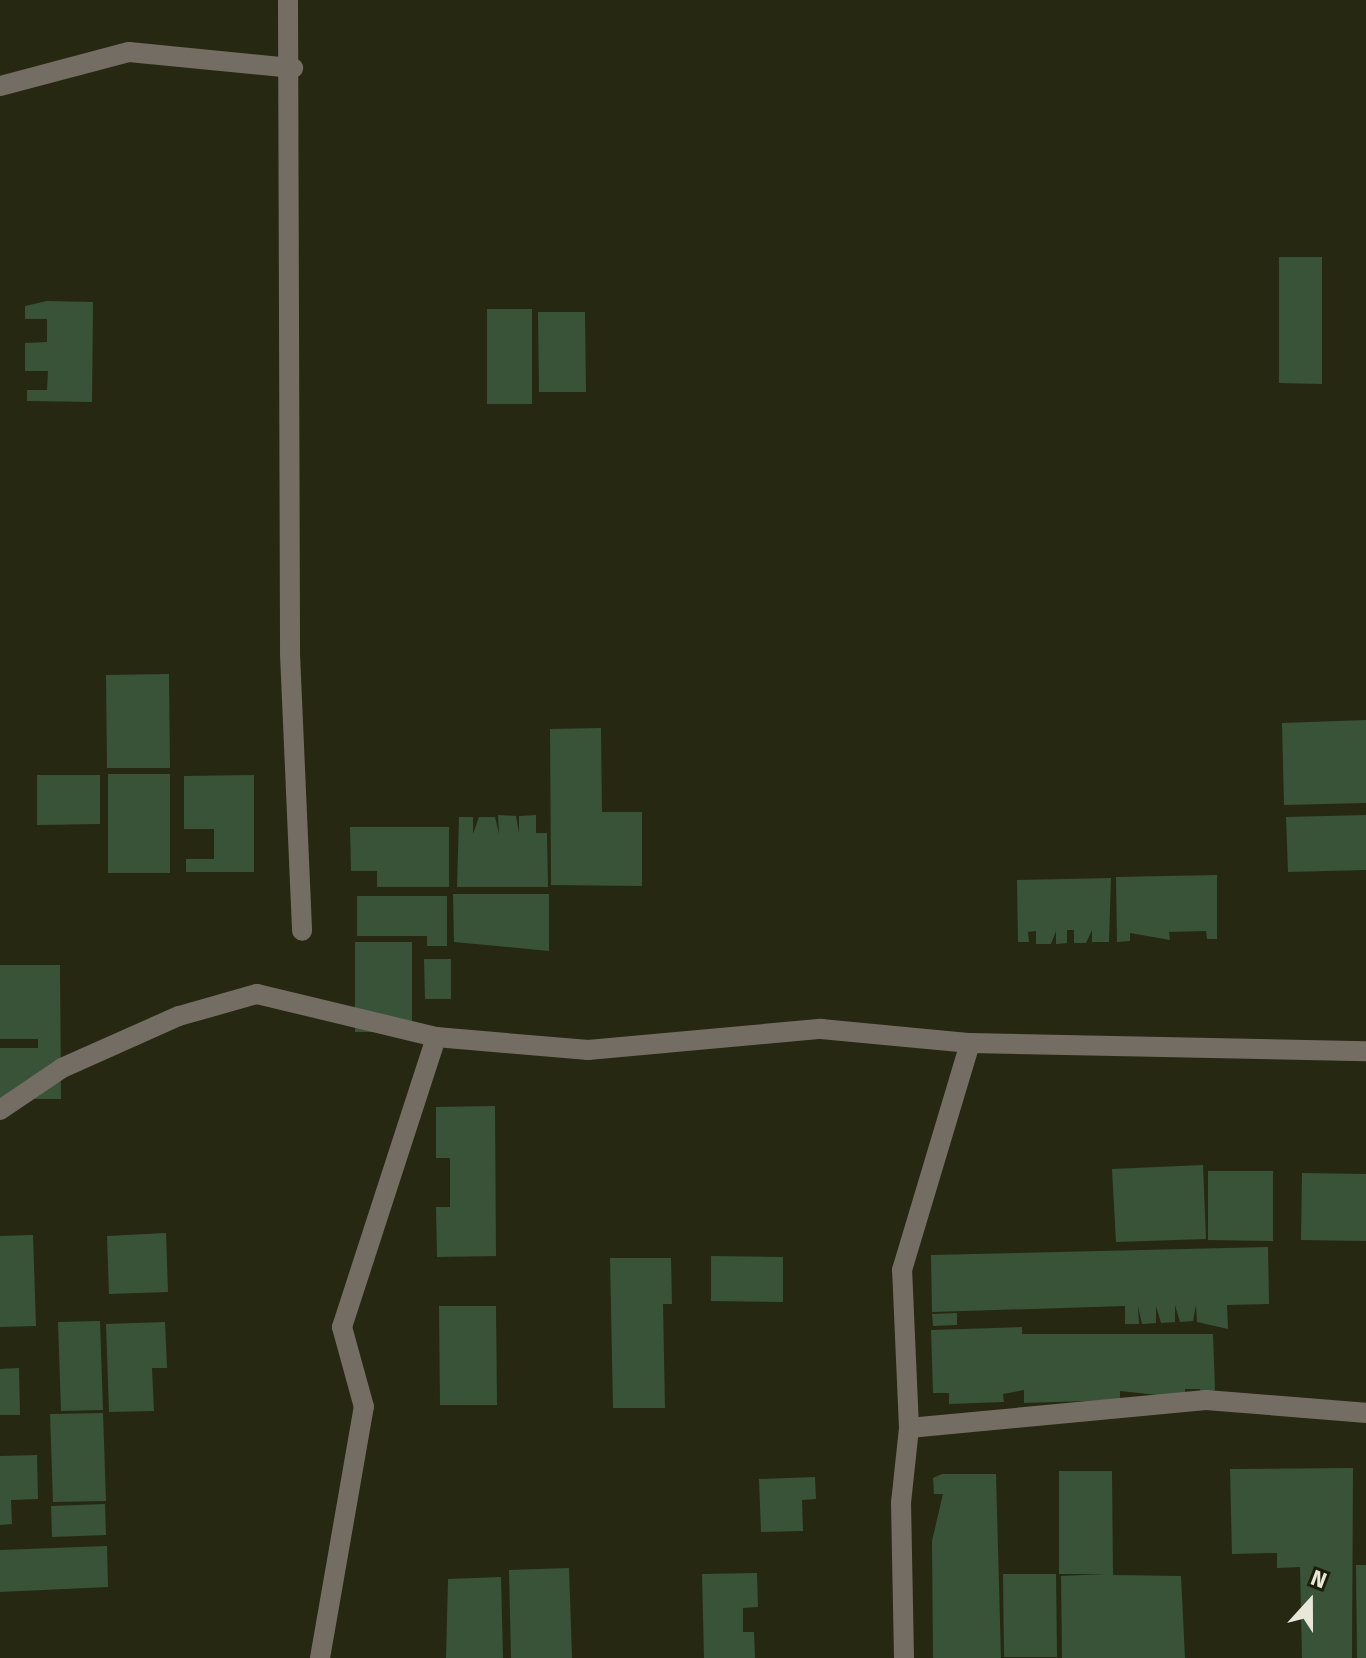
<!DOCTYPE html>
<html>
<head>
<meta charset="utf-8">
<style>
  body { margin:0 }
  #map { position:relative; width:1366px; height:1658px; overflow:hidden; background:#272811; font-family:"Fira Sans",sans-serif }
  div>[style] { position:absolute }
  .building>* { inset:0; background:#395339 }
  .minor>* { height:20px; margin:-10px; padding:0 10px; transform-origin:10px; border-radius:10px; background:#746d64 }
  span { translate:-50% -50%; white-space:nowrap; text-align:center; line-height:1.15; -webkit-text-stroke:6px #1d1e08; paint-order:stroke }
  .north { position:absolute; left:1270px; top:1562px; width:80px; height:80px; -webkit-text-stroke:6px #1d1e08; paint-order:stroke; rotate:21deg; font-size:22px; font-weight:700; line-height:32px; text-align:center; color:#e7e8da }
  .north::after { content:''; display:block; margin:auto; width:28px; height:36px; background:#e7e8da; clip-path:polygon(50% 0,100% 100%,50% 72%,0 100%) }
</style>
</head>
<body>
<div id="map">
  <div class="building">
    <i style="clip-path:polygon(1279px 257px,1322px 257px,1322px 384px,1279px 383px)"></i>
    <i style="clip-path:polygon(47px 301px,93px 302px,92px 402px,27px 401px,27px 390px,47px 390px,48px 371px,25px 371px,25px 343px,47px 342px,47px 319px,25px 319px,25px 306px)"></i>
    <i style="clip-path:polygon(487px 309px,532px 309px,532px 404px,487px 404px)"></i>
    <i style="clip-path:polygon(538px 312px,585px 312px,586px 392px,539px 392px)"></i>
    <i style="clip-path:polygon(169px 674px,170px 768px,107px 768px,106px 675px)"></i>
    <i style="clip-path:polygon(1366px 720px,1366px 803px,1284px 805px,1282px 723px)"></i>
    <i style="clip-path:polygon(601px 728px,602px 812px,642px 812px,642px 886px,551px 885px,550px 729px)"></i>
    <i style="clip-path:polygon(108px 774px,170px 774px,170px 873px,108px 873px)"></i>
    <i style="clip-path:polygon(37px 775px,100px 775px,100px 824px,37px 825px)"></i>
    <i style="clip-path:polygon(254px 775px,254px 872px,186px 872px,186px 859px,214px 859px,214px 829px,184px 829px,184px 776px)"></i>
    <i style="clip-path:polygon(498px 815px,516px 816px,519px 833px,519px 816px,536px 815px,536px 833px,547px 833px,548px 887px,457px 887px,459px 817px,473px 817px,473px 834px,479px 817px,495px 817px,499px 834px)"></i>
    <i style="clip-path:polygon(1366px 815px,1366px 870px,1288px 872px,1286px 817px)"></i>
    <i style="clip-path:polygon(350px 827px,449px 827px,449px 887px,377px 887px,377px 871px,351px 871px)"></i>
    <i style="clip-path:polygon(1217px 875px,1217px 939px,1207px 939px,1206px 931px,1169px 932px,1170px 940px,1130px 933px,1130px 941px,1117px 942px,1116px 877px)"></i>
    <i style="clip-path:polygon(1111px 878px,1109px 942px,1092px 942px,1092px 930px,1086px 943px,1074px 943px,1074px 930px,1067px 930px,1067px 943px,1056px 944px,1056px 931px,1051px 944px,1036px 944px,1036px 931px,1028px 932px,1029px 942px,1018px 942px,1017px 880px)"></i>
    <i style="clip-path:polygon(453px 894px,549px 894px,549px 951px,454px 942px)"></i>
    <i style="clip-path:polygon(357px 896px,447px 896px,447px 946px,427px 946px,427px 936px,357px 936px)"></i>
    <i style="clip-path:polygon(355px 942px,412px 942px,412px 1032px,355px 1032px)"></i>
    <i style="clip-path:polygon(424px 959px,451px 959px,451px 999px,425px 999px)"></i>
    <i style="clip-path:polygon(0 965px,60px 965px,61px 1099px,0 1099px,0 1048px,38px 1048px,38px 1039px,0 1039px)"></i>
    <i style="clip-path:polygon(495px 1106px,496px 1256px,437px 1257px,436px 1207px,450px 1207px,450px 1158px,436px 1158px,436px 1107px)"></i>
    <i style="clip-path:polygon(1203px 1165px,1206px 1239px,1116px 1242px,1112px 1169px)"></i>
    <i style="clip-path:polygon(1208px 1171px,1273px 1171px,1273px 1241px,1208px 1240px)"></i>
    <i style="clip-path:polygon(1302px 1173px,1366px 1174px,1366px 1241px,1301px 1240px)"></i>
    <i style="clip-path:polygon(166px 1233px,168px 1292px,109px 1294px,107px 1236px)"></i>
    <i style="clip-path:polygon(33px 1235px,36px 1326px,0 1327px,0 1236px)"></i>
    <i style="clip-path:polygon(1268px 1247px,1269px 1304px,1227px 1305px,1228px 1329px,1197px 1322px,1196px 1305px,1193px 1321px,1180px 1322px,1175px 1305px,1175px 1322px,1161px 1323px,1156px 1306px,1156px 1323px,1142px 1324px,1138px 1306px,1139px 1324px,1125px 1324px,1125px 1306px,932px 1312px,931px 1255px)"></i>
    <i style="clip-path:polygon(711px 1256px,783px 1257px,783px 1302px,711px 1301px)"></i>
    <i style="clip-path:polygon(610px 1258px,671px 1258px,672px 1304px,663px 1304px,665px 1408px,613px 1408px)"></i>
    <i style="clip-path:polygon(439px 1306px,496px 1306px,497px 1405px,440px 1405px)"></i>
    <i style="clip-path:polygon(957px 1313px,957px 1325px,933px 1326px,932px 1314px)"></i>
    <i style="clip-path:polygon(100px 1321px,103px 1410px,61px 1411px,58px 1322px)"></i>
    <i style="clip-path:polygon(165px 1322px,167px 1368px,152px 1368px,154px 1411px,109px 1412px,106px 1324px)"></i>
    <i style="clip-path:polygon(1022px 1327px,1022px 1334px,1213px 1334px,1215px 1389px,1211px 1397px,1200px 1398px,1200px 1389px,1185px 1389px,1185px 1398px,1120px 1391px,1120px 1400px,1024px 1403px,1024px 1390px,1003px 1394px,1004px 1402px,949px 1404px,949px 1393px,933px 1393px,931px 1330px)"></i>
    <i style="clip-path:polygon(19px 1368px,20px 1415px,0 1415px,0 1369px)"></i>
    <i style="clip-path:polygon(103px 1413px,106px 1501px,53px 1502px,50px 1414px)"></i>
    <i style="clip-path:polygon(37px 1455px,38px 1499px,11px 1500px,12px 1524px,0 1525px,0 1456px)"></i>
    <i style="clip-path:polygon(1353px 1468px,1352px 1658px,1302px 1658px,1300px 1567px,1277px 1568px,1277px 1553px,1232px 1554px,1230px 1469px)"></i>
    <i style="clip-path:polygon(1059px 1471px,1112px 1471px,1113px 1575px,1181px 1576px,1185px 1658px,1062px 1658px,1061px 1576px,1105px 1574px,1059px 1574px)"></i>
    <i style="clip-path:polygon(942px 1474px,996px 1474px,1001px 1658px,933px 1658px,932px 1541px,943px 1494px,934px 1494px,933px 1478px)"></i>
    <i style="clip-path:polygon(815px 1477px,816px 1499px,802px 1500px,803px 1531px,761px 1532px,759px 1479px)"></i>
    <i style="clip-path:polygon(105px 1504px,106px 1535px,52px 1537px,51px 1506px)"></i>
    <i style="clip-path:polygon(107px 1546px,108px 1587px,0 1592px,0 1550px)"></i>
    <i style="clip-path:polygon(1356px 1565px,1366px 1565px,1366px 1658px,1357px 1658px)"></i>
    <i style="clip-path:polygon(569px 1568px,572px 1658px,511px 1658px,509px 1570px)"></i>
    <i style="clip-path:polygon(757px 1573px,758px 1607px,743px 1608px,743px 1632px,754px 1632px,755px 1658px,704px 1658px,702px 1574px)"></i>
    <i style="clip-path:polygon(1003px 1574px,1056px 1574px,1057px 1657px,1004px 1657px)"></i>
    <i style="clip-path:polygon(501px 1577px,503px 1658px,446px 1658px,448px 1579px)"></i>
  </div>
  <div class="minor">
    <i style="left:288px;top:0;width:654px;rotate:89.82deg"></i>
    <i style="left:290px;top:654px;width:277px;rotate:87.5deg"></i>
    <i style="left:0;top:86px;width:133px;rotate:-14.8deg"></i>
    <i style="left:129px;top:52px;width:165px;rotate:5.6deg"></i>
    <i style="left:0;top:1110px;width:75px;rotate:-34.1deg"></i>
    <i style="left:62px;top:1068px;width:128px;rotate:-24deg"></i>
    <i style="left:179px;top:1016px;width:81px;rotate:-15.8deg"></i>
    <i style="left:257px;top:994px;width:184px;rotate:13.5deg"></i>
    <i style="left:436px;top:1037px;width:153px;rotate:4.9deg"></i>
    <i style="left:588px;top:1050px;width:234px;rotate:-5.2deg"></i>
    <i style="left:821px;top:1029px;width:150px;rotate:5.4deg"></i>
    <i style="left:970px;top:1043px;width:396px;rotate:1.2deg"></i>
    <i style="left:909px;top:1428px;width:298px;rotate:-5.4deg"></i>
    <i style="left:1206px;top:1400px;width:161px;rotate:4.6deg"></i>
    <i style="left:320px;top:1658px;width:255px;rotate:-80.1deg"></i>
    <i style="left:364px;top:1407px;width:83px;rotate:-105.4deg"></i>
    <i style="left:342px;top:1327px;width:305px;rotate:-72deg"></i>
    <i style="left:904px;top:1658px;width:155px;rotate:-91.1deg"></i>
    <i style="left:901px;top:1503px;width:75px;rotate:-83.9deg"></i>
    <i style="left:909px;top:1428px;width:158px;rotate:-92.5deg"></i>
    <i style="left:902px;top:1270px;width:237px;rotate:-73.3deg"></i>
  </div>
  <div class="north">N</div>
</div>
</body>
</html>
